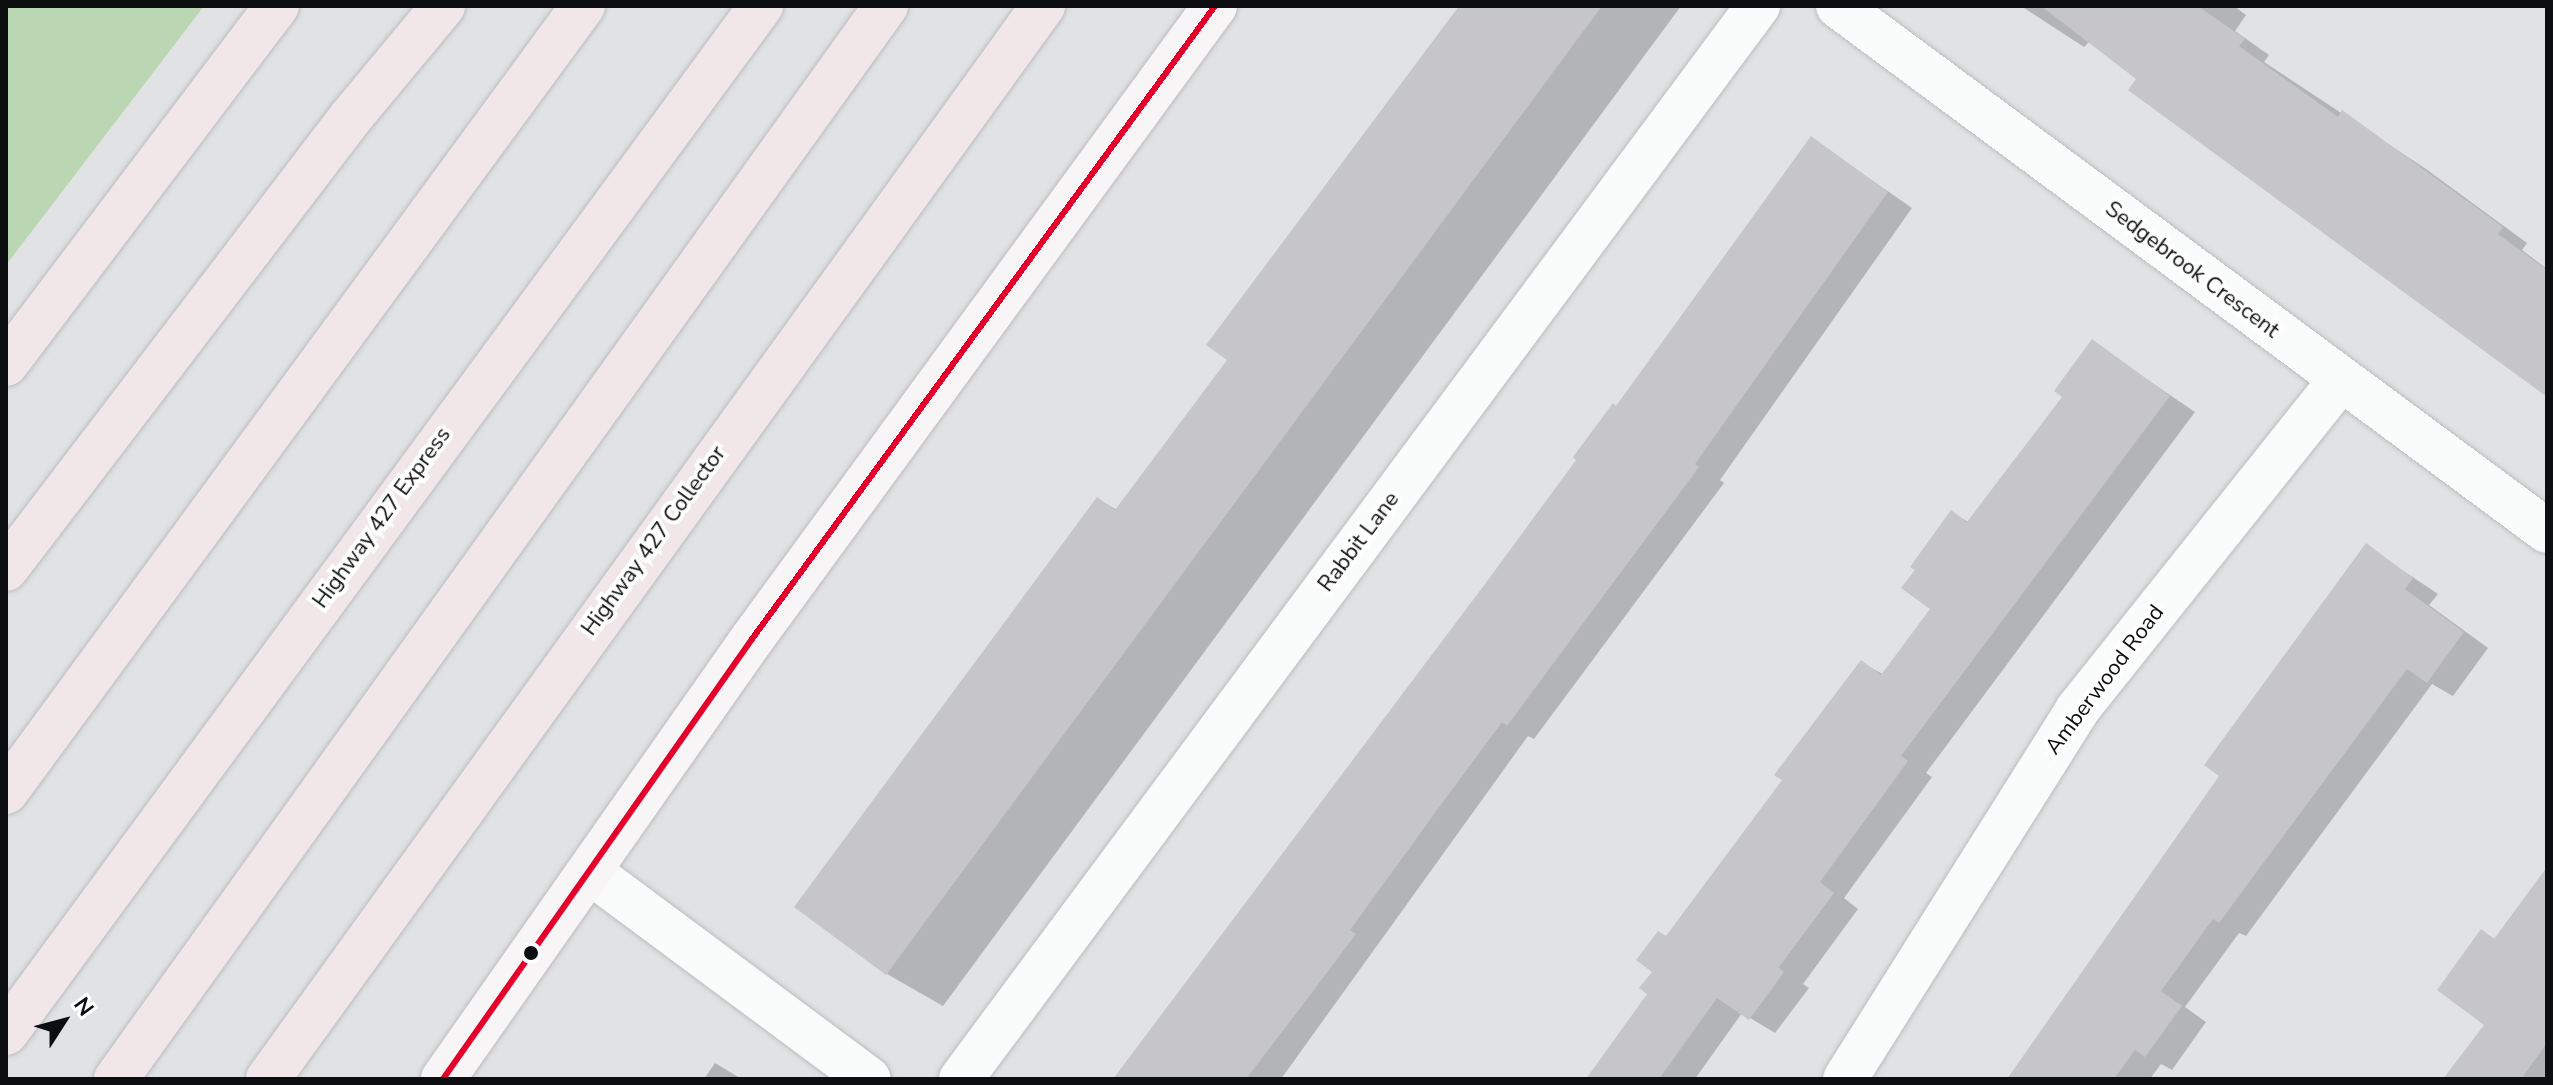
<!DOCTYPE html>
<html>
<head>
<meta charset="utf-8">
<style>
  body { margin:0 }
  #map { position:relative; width:2553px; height:1085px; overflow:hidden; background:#e0e2e4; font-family:"Nunito Sans",sans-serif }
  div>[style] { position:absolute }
  .green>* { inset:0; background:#bbd6b2 }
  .shadow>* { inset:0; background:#0003 }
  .building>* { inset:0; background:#c6c5c7 }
  .roads { filter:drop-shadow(0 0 2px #bcbdbe) drop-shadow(0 0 2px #bcbdbe) }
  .minor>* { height:44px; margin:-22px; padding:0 22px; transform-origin:22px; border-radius:22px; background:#fafbfb }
  .secondary>* { height:44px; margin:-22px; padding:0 22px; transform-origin:22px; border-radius:22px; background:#f8f5f6 }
  .motorway>* { height:44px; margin:-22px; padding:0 22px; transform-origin:22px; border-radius:22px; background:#f1e7e8 }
  .bus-1>* { height:6px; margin:-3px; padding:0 3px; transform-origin:3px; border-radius:3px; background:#e4002b }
  .dots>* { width:22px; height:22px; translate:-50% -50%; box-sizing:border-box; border:4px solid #fff; border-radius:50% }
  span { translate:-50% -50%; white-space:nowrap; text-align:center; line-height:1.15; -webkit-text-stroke:8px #fff; paint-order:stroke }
  .street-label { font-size:22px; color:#0d0e0f }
  .frame { position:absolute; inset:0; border:8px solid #0d0e0f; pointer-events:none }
  .north { position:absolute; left:24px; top:981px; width:80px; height:80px; -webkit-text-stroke:6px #fff; paint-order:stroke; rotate:54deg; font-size:22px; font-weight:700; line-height:32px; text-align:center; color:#0d0e0f }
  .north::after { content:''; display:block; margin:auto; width:28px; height:36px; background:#0d0e0f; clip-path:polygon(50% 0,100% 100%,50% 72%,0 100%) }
</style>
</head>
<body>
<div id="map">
  <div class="green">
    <i style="clip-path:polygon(6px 6px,204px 6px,6px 265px)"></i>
  </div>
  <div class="shadow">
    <i style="clip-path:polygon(1459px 6px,1681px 6px,943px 1006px,887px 974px,1098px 499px,1117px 510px,1229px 360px)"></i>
    <i style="clip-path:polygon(2021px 6px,2234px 6px,2246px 15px,2235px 31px,2269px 55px,2264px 62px,2426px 169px,2527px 243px,2522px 250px,2547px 269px,2547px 395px,2090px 41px,2084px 47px)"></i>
    <i style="clip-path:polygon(1811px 138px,1912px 208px,1720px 480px,1724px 483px,1534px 739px,1528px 736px,1281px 1079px,1116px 1079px,1617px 408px)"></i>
    <i style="clip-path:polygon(2092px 342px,2195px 412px,1926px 773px,1932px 777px,1844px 898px,1858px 909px,1803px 984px,1809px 988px,1775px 1033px,1742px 1013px,1695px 1079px,1589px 1079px,1650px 994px,1667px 938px,1784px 780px,1861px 662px,1884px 675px,1933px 609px,1952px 513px,1969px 522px,2065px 397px)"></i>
    <i style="clip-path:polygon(2366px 546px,2438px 594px,2429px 605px,2488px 648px,2453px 696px,2432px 684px,2246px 936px,2239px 933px,2185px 1007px,2206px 1022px,2172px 1070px,2161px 1064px,2150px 1079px,2011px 1079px,2222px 776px)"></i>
    <i style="clip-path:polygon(2547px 871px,2547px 1079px,2446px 1079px,2486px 1024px,2482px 932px,2496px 940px)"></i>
    <i style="clip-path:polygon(715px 1063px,740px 1078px,742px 1079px,704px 1079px)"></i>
  </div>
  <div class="building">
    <i style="clip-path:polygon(1459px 6px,1602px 6px,886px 975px,794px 907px,1097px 497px,1115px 510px,1227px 360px,1206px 345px)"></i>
    <i style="clip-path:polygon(2041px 6px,2198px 6px,2245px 39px,2239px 46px,2338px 117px,2342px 110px,2503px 227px,2498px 234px,2547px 270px,2547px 397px,2128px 90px,2136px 79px)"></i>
    <i style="clip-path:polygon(1811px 136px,1888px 192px,1695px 464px,1699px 467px,1507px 726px,1502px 722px,1432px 817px,1350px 930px,1356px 934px,1314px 990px,1246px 1079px,1113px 1079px,1485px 584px,1576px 460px,1573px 457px,1613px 403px,1616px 406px)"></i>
    <i style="clip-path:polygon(2092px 339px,2170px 396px,1901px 756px,1908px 761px,1820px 882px,1834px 893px,1779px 967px,1784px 972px,1749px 1020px,1717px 998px,1659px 1079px,1586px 1079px,1647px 994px,1639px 988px,1652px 972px,1636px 960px,1658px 931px,1666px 936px,1782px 780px,1774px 775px,1861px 660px,1881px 675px,1930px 609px,1901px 588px,1915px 570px,1910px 567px,1951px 510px,1967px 522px,2062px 397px,2054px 391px)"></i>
    <i style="clip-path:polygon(2366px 543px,2413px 578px,2405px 589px,2464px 632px,2427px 683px,2407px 669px,2219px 923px,2213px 919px,2161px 991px,2182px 1006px,2145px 1057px,2135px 1050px,2114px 1079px,2007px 1079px,2219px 776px,2204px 765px)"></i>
    <i style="clip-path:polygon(2547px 867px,2547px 1043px,2521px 1079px,2443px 1079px,2484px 1025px,2437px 990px,2481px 929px,2494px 939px)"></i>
  </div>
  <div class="roads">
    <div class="minor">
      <i style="left:1838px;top:6px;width:882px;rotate:36.52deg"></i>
      <i style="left:590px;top:872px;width:347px;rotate:36.6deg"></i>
      <i style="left:961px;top:1079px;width:1337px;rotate:-53.4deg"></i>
      <i style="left:1845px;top:1079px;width:436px;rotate:-57.8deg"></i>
      <i style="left:2077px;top:710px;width:421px;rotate:-51.4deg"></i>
    </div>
    <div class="secondary">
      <i style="left:443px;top:1079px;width:538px;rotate:-54.92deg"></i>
      <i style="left:752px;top:639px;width:784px;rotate:-53.82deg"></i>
    </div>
    <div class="motorway">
      <i style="left:6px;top:364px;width:449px;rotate:-52.9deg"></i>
      <i style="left:6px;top:569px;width:569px;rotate:-52.65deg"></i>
      <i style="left:351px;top:117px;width:144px;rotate:-50.3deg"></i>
      <i style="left:6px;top:792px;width:975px;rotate:-53.72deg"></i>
      <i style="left:6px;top:1033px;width:1275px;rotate:-53.68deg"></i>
      <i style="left:116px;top:1079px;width:1321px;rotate:-54.34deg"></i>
      <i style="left:268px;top:1079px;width:1324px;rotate:-54.16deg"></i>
    </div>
  </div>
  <div class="bus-1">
    <i style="left:443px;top:1079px;width:538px;rotate:-54.92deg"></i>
    <i style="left:752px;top:639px;width:784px;rotate:-53.82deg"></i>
  </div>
  <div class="dots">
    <i style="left:531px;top:953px;background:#0d0e0f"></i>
  </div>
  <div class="street-label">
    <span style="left:2192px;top:270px;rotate:37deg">Sedgebrook Crescent</span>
    <span style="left:382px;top:518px;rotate:-54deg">Highway 427 Express</span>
    <span style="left:654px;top:541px;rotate:-54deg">Highway 427 Collector</span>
    <span style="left:1359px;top:542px;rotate:-53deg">Rabbit Lane</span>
    <span style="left:2105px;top:680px;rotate:-53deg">Amberwood Road</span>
  </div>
  <div class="frame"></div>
  <div class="north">N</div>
</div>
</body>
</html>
